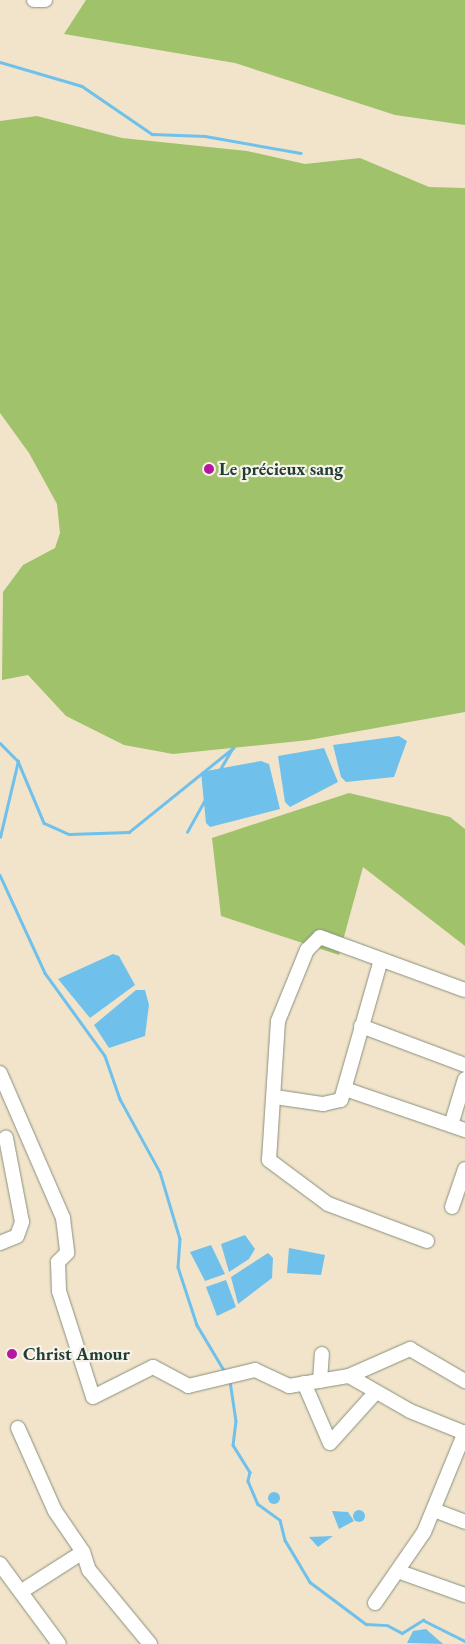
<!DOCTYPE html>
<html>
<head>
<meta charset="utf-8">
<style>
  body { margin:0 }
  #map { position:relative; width:465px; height:1644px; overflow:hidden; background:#f1e4ca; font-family:"EB Garamond",serif }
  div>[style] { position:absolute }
  .green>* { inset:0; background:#9fc26b }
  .water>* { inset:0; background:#6fc1eb }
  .round { border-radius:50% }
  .stream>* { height:2.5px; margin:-1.25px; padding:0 1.25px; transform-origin:1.25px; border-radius:1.25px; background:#6fc1eb }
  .roads { filter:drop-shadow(0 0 1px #88907f) drop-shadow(0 0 1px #88907f) }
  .minor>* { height:14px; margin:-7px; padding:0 7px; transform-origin:7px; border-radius:7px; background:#fff }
  .dots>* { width:14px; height:14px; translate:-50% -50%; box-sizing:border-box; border:2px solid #f7f3e8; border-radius:50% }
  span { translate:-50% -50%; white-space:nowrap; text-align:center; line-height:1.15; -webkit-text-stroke:4.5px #f7f3e8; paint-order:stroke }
  .poi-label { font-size:18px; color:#1f3d34; font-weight:700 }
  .left { translate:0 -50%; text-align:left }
</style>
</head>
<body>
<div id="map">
  <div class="green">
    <i style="clip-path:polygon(86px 0,465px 0,465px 125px,395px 115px,235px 63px,64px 34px)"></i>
    <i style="clip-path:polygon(37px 116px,122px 138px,247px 151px,305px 164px,360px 158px,429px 187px,465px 188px,465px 712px,309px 740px,173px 754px,124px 745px,66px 716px,28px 675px,2px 680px,3px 592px,23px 565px,55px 548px,60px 533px,57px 504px,29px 453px,0 413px,0 121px)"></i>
    <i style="clip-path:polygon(349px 793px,450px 817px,465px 829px,465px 946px,363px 867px,339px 955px,221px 916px,212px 838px)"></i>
  </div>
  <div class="water">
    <i style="clip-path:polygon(399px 736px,407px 741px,394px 777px,346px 782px,341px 777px,333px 745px)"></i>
    <i style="clip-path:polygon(324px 748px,338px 782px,290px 807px,285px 802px,278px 756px)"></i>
    <i style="clip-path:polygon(261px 761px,269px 764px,280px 809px,210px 827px,206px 823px,201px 772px)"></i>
    <i style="clip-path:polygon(113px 954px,119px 956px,135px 985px,90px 1018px,58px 979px)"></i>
    <i style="clip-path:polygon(136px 990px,145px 990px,149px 1005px,145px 1036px,109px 1048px,94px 1025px)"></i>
    <i style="clip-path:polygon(245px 1235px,255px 1249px,249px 1259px,229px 1272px,221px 1244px)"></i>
    <i style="clip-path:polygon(211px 1245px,225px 1274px,205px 1281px,190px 1252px)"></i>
    <i style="clip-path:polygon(289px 1248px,325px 1255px,321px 1275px,287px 1273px)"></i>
    <i style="clip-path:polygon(268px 1253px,273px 1258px,272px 1278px,238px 1304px,231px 1277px)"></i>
    <i style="clip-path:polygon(226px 1280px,236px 1307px,217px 1316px,206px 1287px)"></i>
    <i class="round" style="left:268px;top:1492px;width:12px;height:12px"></i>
    <i class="round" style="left:353px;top:1510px;width:12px;height:12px"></i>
    <i style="clip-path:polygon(332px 1511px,348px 1512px,354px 1521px,339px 1529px)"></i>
    <i style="clip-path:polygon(333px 1536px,318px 1547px,309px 1537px)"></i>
    <i style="clip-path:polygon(426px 1629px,443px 1644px,407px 1643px,413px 1631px)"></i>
  </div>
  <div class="stream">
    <i style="left:0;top:62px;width:85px;rotate:16.3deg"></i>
    <i style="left:82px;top:86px;width:85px;rotate:34.4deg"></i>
    <i style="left:152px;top:134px;width:53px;rotate:2.2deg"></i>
    <i style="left:205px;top:136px;width:97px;rotate:10.1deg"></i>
    <i style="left:0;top:743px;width:25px;rotate:45deg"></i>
    <i style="left:18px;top:761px;width:67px;rotate:67.2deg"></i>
    <i style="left:44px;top:823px;width:27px;rotate:24deg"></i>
    <i style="left:69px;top:834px;width:60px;rotate:-1.9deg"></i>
    <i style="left:129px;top:832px;width:134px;rotate:-38.9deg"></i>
    <i style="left:233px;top:748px;width:24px;rotate:120deg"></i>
    <i style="left:187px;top:832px;width:38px;rotate:-61deg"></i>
    <i style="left:0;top:837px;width:78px;rotate:-76.7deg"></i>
    <i style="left:0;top:875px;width:108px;rotate:65.3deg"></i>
    <i style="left:45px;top:973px;width:102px;rotate:54.1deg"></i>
    <i style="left:105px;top:1056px;width:46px;rotate:70.8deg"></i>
    <i style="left:120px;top:1099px;width:83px;rotate:61.3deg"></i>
    <i style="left:160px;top:1172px;width:70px;rotate:73.4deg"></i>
    <i style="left:180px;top:1239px;width:28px;rotate:94deg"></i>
    <i style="left:178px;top:1267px;width:61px;rotate:71.9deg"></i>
    <i style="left:197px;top:1325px;width:55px;rotate:59.2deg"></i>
    <i style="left:230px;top:1381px;width:40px;rotate:81.5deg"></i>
    <i style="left:236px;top:1421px;width:24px;rotate:97deg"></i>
    <i style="left:233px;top:1445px;width:32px;rotate:58deg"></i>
    <i style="left:250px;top:1472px;width:9px;rotate:103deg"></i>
    <i style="left:248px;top:1481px;width:25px;rotate:67deg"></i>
    <i style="left:258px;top:1504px;width:27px;rotate:36deg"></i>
    <i style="left:280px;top:1520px;width:21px;rotate:76deg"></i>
    <i style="left:285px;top:1540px;width:49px;rotate:59.2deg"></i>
    <i style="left:310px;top:1582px;width:70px;rotate:36.9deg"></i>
    <i style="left:366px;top:1624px;width:21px;rotate:3deg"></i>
    <i style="left:387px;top:1625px;width:17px;rotate:28deg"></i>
    <i style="left:402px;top:1633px;width:25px;rotate:-32deg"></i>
    <i style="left:423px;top:1620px;width:47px;rotate:26.6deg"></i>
  </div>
  <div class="roads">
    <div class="minor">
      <i style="left:34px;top:0;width:11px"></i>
      <i style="left:361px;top:1026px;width:111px;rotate:20.6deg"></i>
      <i style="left:0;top:1073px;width:158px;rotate:66.5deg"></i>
      <i style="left:63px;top:1218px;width:35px;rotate:83deg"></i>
      <i style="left:67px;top:1253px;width:13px;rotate:135deg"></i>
      <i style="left:58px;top:1262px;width:29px;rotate:88deg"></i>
      <i style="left:59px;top:1291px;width:111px;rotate:72.2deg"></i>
      <i style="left:93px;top:1397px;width:67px;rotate:-26.6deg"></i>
      <i style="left:153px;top:1367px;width:40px;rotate:28deg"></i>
      <i style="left:188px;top:1386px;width:69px;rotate:-13.4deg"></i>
      <i style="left:255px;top:1370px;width:38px;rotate:25deg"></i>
      <i style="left:289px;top:1386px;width:61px;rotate:-9.5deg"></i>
      <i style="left:349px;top:1376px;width:67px;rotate:-23.9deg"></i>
      <i style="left:410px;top:1349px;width:64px;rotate:30.2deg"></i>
      <i style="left:345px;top:1089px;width:127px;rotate:18.9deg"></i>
      <i style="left:275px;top:1097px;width:49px;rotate:8.3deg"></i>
      <i style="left:323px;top:1104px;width:18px;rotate:-13deg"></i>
      <i style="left:341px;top:1100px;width:146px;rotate:-74.1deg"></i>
      <i style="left:451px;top:1125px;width:48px;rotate:-73.1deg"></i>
      <i style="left:452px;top:1207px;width:40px;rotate:-71.1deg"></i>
      <i style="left:427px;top:1241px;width:106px;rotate:-159.5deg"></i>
      <i style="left:328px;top:1204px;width:74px;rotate:-143.3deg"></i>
      <i style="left:269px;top:1160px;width:139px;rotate:-86.3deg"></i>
      <i style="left:278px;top:1021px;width:77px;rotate:-67.8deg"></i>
      <i style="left:307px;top:950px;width:18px;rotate:-45deg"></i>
      <i style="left:320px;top:937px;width:154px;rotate:20.1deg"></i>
      <i style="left:0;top:1243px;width:18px;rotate:-22deg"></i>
      <i style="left:17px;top:1236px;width:15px;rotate:-70deg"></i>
      <i style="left:22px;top:1222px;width:86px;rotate:-100.8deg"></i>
      <i style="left:349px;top:1376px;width:70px;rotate:29.8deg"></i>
      <i style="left:410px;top:1411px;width:59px;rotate:21.8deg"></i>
      <i style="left:320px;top:1381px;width:27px;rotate:-86deg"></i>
      <i style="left:304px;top:1383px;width:65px;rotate:66.6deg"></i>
      <i style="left:330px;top:1443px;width:69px;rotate:-48deg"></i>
      <i style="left:18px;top:1428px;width:91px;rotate:66deg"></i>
      <i style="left:55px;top:1511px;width:50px;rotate:55.7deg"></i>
      <i style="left:83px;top:1552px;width:19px;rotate:72deg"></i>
      <i style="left:89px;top:1570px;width:96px;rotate:50.5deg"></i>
      <i style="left:434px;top:1510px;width:33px;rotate:21deg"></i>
      <i style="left:0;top:1564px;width:99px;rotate:53.6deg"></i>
      <i style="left:400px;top:1572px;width:69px;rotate:19.5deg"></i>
      <i style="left:22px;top:1591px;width:72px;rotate:-32.6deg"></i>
      <i style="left:375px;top:1603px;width:86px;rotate:-55.4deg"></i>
      <i style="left:424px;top:1532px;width:108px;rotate:-67.7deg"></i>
    </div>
  </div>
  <div class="dots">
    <i style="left:209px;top:469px;background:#b5179e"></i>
    <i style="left:12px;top:1354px;background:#b5179e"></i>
  </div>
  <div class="poi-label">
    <span class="left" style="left:219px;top:469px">Le précieux sang</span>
    <span class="left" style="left:23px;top:1354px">Christ Amour</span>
  </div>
</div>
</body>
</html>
